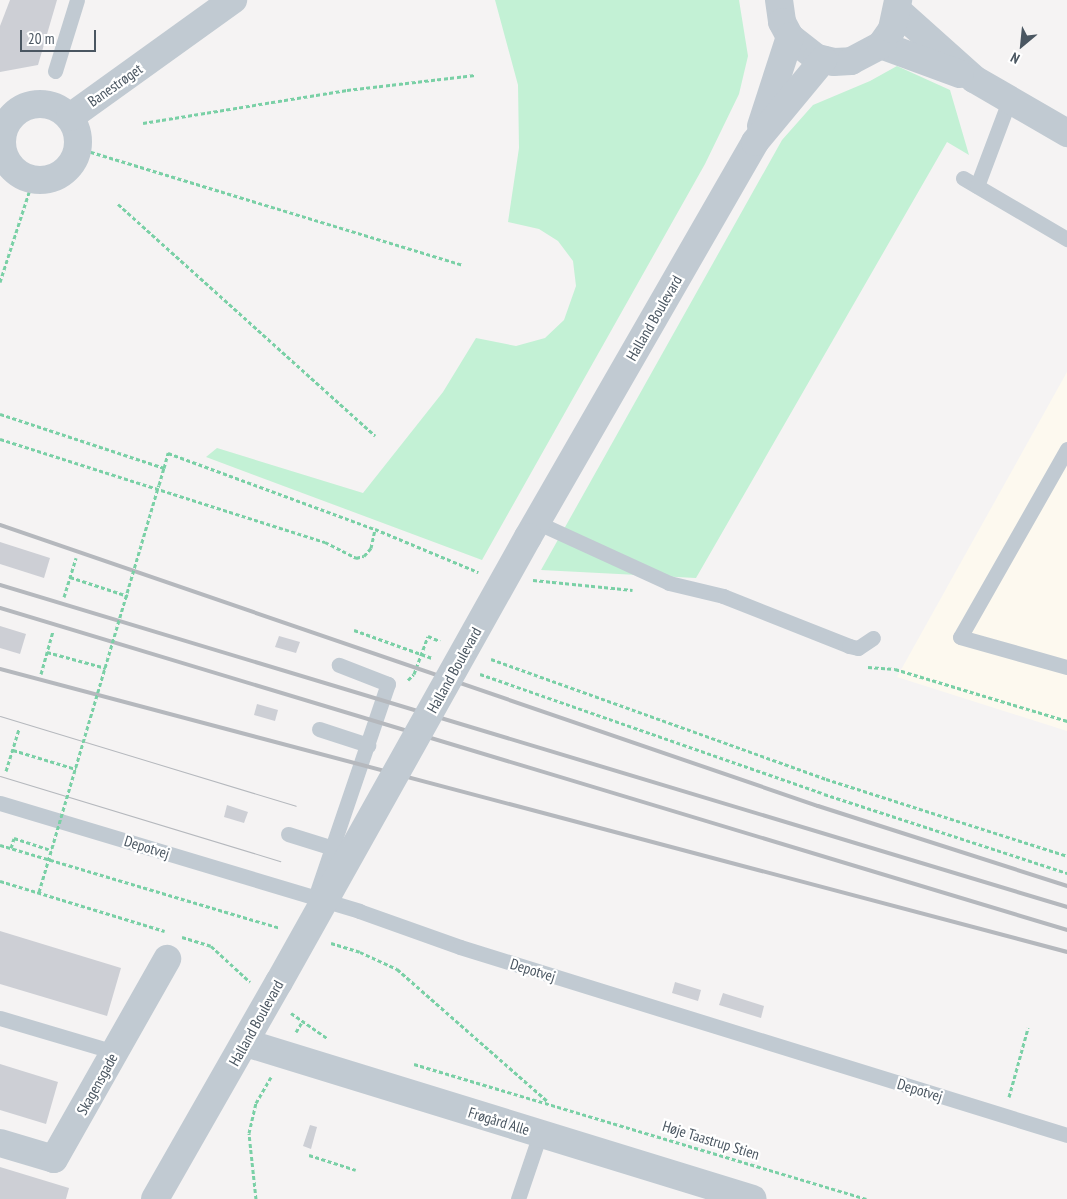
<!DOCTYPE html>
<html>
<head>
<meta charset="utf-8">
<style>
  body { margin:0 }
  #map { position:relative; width:1067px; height:1199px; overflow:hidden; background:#f5f3f3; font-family:"PT Sans Narrow",sans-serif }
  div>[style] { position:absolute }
  .commercial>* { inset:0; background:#fdf9ef }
  .green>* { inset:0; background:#c3f1d5 }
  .building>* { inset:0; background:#cdcfd5 }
  .path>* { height:3px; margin-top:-1.5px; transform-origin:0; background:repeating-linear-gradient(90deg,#7ad0a6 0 4px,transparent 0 6.5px) }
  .service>* { height:15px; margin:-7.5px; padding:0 7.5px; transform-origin:7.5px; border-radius:7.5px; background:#c1cad2 }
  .minor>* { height:28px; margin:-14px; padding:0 14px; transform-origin:14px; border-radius:14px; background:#c1cad2 }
  .minor>.ring { margin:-14px; padding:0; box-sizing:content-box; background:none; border:28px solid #c1cad2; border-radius:50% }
  .tertiary>* { height:28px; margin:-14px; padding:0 14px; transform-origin:14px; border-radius:14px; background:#c1cad2 }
  .tram>* { height:1px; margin:-0.5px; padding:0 0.5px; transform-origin:0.5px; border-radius:0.5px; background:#b5b8bd }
  .rail>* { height:4px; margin:-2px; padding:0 2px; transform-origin:2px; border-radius:2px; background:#b5b8bd }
  .path-bridge>* { height:3px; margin-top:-1.5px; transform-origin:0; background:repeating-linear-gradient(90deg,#7ad0a6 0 4px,transparent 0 6.5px) }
  .tertiary-bridge>* { height:28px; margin:-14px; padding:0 14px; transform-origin:14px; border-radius:14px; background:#c1cad2 }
  span { translate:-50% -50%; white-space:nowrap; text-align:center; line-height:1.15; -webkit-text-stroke:4.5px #fff; paint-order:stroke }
  .street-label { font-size:15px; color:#4a5661 }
  .north { position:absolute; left:997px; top:20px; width:50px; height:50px; -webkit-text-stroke:4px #fff; paint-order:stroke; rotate:208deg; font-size:14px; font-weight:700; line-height:20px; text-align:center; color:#4a5661 }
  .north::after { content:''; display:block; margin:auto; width:18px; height:22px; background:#4a5661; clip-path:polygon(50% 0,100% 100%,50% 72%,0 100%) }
  .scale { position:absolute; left:20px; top:30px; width:76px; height:22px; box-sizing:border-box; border:2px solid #4a5661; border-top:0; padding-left:6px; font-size:15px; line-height:18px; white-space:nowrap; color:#4a5661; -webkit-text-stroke:4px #fff; paint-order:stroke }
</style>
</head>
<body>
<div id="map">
  <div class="commercial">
    <i style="clip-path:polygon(1067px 372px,1067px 731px,897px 677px)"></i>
  </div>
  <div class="green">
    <i style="clip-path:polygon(495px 0,739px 0,748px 56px,739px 94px,705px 164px,482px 560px,206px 457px,217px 448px,363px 493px,443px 392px,476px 338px,516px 346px,545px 338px,564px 320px,576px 286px,573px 261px,558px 241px,539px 229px,508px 222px,519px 148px,518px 85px)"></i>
    <i style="clip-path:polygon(897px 66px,950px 90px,969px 155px,947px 142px,696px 578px,541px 570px,782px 140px,813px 105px,870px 81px)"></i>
  </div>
  <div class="building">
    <i style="clip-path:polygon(10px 0,57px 0,38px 65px,0 72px,0 26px)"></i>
    <i style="clip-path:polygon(0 542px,50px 558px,44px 578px,0 564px)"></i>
    <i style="clip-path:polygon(0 626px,26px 634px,20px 654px,0 648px)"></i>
    <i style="clip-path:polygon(279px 636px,300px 642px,296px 653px,275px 647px)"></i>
    <i style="clip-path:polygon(257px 704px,278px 710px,275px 721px,254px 715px)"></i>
    <i style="clip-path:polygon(227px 805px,248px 812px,244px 823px,224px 817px)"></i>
    <i style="clip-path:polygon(0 931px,121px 968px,107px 1016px,0 984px)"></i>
    <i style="clip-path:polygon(675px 982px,701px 990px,698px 1001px,672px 993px)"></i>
    <i style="clip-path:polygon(723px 993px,764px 1006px,761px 1018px,719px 1005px)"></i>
    <i style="clip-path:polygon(0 1064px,58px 1082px,46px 1124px,0 1110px)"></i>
    <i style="clip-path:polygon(310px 1125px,317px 1127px,311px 1149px,303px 1146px)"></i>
    <i style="clip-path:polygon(0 1167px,69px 1188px,66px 1199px,0 1199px)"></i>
  </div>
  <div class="path">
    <i style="left:143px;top:123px;width:207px;rotate:-9.2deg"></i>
    <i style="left:347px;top:90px;width:129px;rotate:-6.7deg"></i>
    <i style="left:78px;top:148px;width:402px;rotate:16.9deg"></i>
    <i style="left:118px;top:204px;width:346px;rotate:42deg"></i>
    <i style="left:0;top:282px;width:107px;rotate:-72.1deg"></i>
    <i style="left:0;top:414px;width:173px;rotate:18.2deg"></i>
    <i style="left:164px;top:468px;width:16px;rotate:-75deg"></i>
    <i style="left:168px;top:453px;width:221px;rotate:20.2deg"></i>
    <i style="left:375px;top:529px;width:112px;rotate:22.7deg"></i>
    <i style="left:0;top:439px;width:341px;rotate:17.6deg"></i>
    <i style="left:325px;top:542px;width:35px;rotate:27deg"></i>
    <i style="left:356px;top:558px;width:8px;rotate:-14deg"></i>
    <i style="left:364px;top:556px;width:11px;rotate:-49deg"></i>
    <i style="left:371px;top:548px;width:19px;rotate:-78deg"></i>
    <i style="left:159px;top:485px;width:18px;rotate:-74deg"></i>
    <i style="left:70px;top:577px;width:61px;rotate:18.1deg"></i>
    <i style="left:533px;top:580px;width:100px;rotate:5.8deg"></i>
    <i style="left:64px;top:597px;width:41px;rotate:-72.9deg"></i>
    <i style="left:354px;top:630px;width:83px;rotate:19.7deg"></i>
    <i style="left:47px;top:652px;width:61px;rotate:15.2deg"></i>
    <i style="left:491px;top:659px;width:356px;rotate:19.7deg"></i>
    <i style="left:826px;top:779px;width:253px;rotate:17.7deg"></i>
    <i style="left:868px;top:667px;width:27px;rotate:4deg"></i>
    <i style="left:895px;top:669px;width:180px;rotate:16.8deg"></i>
    <i style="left:41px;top:674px;width:45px;rotate:-74.4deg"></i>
    <i style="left:480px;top:674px;width:364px;rotate:19.2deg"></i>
    <i style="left:824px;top:794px;width:256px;rotate:18deg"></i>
    <i style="left:408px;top:680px;width:8px;rotate:-45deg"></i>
    <i style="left:414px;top:674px;width:40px;rotate:-69.8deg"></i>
    <i style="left:428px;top:636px;width:13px;rotate:23deg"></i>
    <i style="left:13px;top:750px;width:66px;rotate:16.8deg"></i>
    <i style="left:6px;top:771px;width:44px;rotate:-72.8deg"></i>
    <i style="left:0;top:845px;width:292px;rotate:16.5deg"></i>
    <i style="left:11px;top:848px;width:10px;rotate:-73deg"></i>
    <i style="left:14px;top:838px;width:39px;rotate:18deg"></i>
    <i style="left:0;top:881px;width:172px;rotate:16.9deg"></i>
    <i style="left:182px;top:937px;width:30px;rotate:17deg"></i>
    <i style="left:211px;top:946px;width:53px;rotate:42.7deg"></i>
    <i style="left:331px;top:943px;width:30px;rotate:17deg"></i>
    <i style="left:360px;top:952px;width:41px;rotate:24.7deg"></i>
    <i style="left:397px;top:969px;width:200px;rotate:41.3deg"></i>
    <i style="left:291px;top:1013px;width:44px;rotate:34.8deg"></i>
    <i style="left:296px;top:1032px;width:12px;rotate:-59deg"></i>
    <i style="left:414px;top:1064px;width:472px;rotate:16.6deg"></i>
    <i style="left:1009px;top:1097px;width:72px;rotate:-74.6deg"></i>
    <i style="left:309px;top:1155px;width:49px;rotate:17.7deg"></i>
    <i style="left:256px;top:1199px;width:66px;rotate:-96.1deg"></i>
    <i style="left:249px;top:1133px;width:31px;rotate:-77deg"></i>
    <i style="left:256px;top:1103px;width:30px;rotate:-60deg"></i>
  </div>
  <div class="service">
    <i style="left:55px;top:71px;width:74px;rotate:-72.8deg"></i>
    <i style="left:0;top:166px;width:8px;rotate:-30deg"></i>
    <i style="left:963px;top:178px;width:121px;rotate:30.4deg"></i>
    <i style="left:977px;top:186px;width:91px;rotate:-69.4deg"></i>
    <i style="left:1067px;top:449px;width:216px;rotate:119.6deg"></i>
    <i style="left:960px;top:637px;width:111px;rotate:15.7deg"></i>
    <i style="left:536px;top:522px;width:146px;rotate:24.6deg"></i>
    <i style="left:669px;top:583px;width:56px;rotate:13.5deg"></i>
    <i style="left:723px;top:596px;width:136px;rotate:21.6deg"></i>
    <i style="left:849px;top:646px;width:9px;rotate:13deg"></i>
    <i style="left:858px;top:648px;width:18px;rotate:-34deg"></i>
    <i style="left:319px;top:729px;width:52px;rotate:18.1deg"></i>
    <i style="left:0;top:803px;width:375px;rotate:16.7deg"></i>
    <i style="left:359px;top:911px;width:107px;rotate:19.6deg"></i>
    <i style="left:460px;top:947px;width:635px;rotate:17.21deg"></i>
    <i style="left:288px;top:834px;width:47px;rotate:17.3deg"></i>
    <i style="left:317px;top:892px;width:220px;rotate:-71.2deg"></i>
    <i style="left:388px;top:684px;width:53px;rotate:-158.8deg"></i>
    <i style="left:0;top:1018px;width:120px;rotate:16.5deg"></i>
    <i style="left:518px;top:1199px;width:69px;rotate:-71.3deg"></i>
  </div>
  <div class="minor">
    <i style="left:898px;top:11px;width:102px;rotate:41.8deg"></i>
    <i style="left:974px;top:79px;width:108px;rotate:30.1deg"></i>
    <i style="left:881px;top:45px;width:84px;rotate:20.2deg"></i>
    <i class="ring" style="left:2px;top:104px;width:48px;height:48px"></i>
    <i style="left:70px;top:117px;width:201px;rotate:-35.7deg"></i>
    <i style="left:0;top:1143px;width:56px;rotate:16.5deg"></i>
    <i style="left:54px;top:1159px;width:230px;rotate:-60.5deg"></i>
  </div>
  <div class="tertiary">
    <i style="left:779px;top:0;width:22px;rotate:82deg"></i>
    <i style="left:782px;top:22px;width:17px;rotate:62deg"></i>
    <i style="left:790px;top:37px;width:34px;rotate:38deg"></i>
    <i style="left:817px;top:58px;width:17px;rotate:13deg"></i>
    <i style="left:834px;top:62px;width:17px;rotate:-3deg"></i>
    <i style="left:851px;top:61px;width:34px;rotate:-28deg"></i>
    <i style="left:881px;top:45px;width:19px;rotate:-55deg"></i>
    <i style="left:892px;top:29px;width:30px;rotate:-78deg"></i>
    <i style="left:761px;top:126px;width:94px;rotate:-72deg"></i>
    <i style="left:528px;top:537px;width:456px;rotate:-60.1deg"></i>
    <i style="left:755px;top:142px;width:107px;rotate:-50.3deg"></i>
    <i style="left:246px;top:1043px;width:530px;rotate:17.1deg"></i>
    <i style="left:155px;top:1199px;width:250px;rotate:-60.3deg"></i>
  </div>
  <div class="tram">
    <i style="left:0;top:716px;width:309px;rotate:16.9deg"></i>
    <i style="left:0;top:776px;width:293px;rotate:16.9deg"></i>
  </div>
  <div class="rail">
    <i style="left:0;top:525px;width:865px;rotate:18.96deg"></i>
    <i style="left:818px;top:806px;width:262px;rotate:17.8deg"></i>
    <i style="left:0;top:585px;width:1115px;rotate:16.79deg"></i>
    <i style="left:0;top:608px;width:1115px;rotate:16.79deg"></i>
    <i style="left:0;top:669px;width:1104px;rotate:14.85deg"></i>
  </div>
  <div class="path-bridge">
    <i style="left:39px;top:892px;width:424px;rotate:-73.6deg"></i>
  </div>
  <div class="tertiary-bridge">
    <i style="left:279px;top:982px;width:510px;rotate:-60.77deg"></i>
  </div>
  <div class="street-label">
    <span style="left:115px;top:85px;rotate:-35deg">Banestrøget</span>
    <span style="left:654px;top:318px;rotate:-60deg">Halland Boulevard</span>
    <span style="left:454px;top:670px;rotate:-61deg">Halland Boulevard</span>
    <span style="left:147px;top:847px;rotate:17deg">Depotvej</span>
    <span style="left:533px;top:970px;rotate:17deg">Depotvej</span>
    <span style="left:256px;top:1023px;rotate:-61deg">Halland Boulevard</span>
    <span style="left:97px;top:1084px;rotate:-61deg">Skagensgade</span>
    <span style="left:920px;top:1090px;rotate:17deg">Depotvej</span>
    <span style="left:499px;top:1121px;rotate:17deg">Frøgård Alle</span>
    <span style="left:711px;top:1140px;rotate:17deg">Høje Taastrup Stien</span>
  </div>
  <div class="north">N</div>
  <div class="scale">20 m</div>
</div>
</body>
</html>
